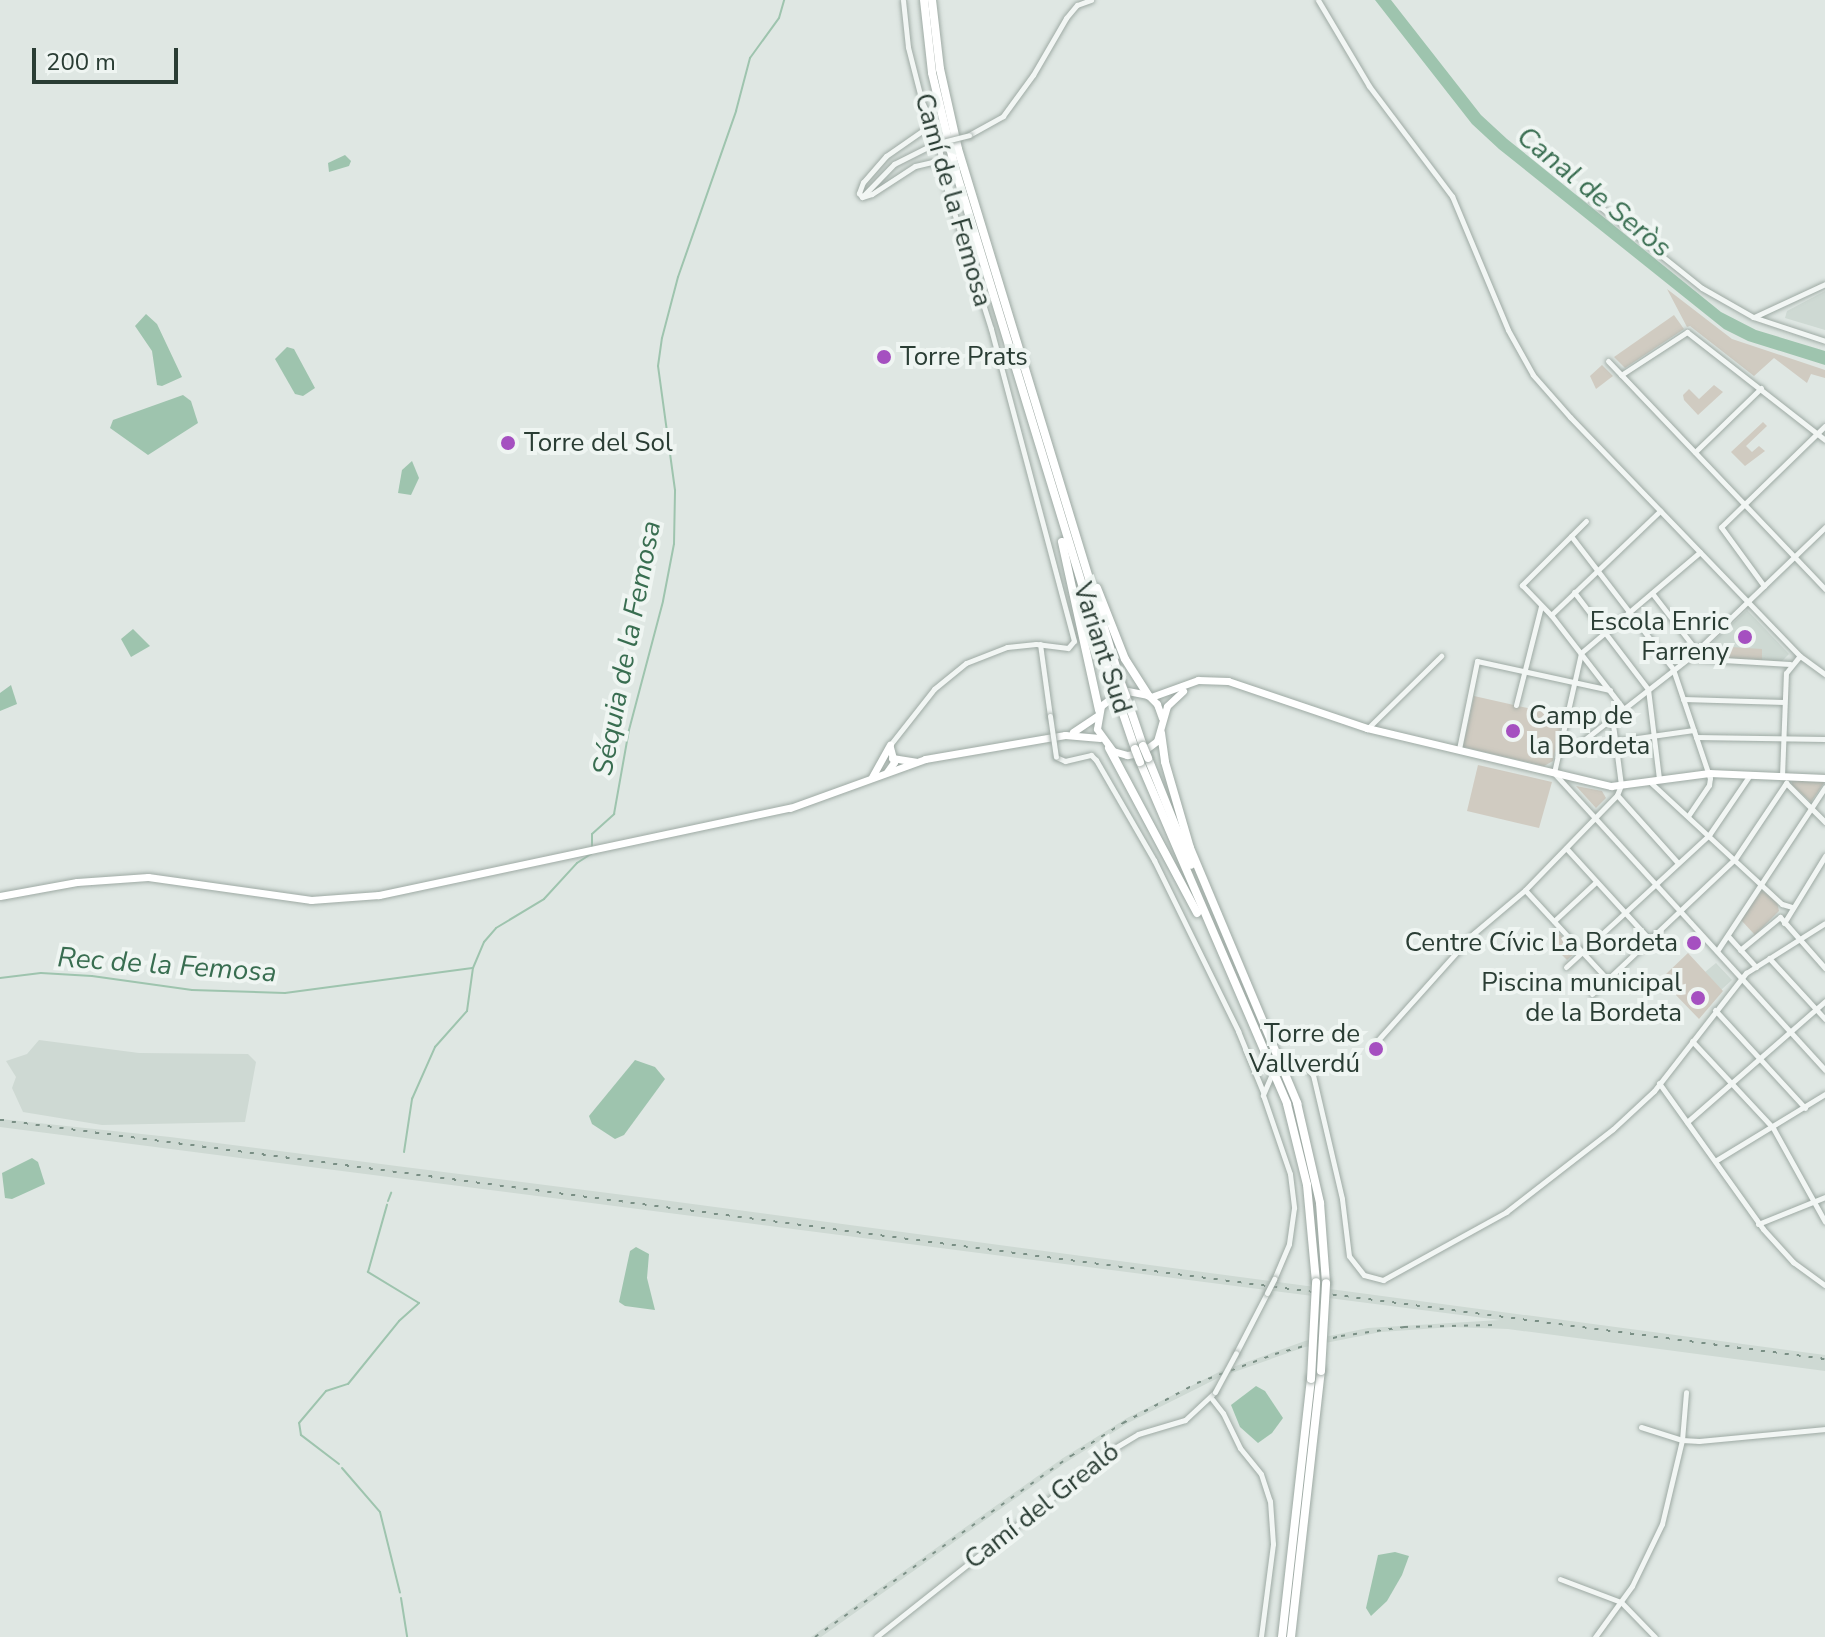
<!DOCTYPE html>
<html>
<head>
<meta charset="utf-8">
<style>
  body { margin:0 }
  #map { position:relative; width:1825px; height:1637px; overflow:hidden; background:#dfe7e3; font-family:"Nunito Sans",sans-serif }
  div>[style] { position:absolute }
  .built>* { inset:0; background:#ced9d3 }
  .green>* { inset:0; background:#d0cbc1 }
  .water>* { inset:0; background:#9ec4ae }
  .stream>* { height:2px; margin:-1px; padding:0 1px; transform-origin:1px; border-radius:1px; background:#9ec4ae }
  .roads { filter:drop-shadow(0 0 2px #9eaaa4) drop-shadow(0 0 2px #9eaaa4) }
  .minor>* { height:5px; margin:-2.5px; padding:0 2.5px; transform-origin:2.5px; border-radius:2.5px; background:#f2f6f4 }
  .major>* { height:7px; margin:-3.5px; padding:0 3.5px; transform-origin:3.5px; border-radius:3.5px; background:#fff }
  .highway>* { height:8px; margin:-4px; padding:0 4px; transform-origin:4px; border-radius:4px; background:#fff }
  .rail>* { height:2px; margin-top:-1px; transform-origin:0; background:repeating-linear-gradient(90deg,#7a8f85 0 4px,transparent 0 12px) }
  .bridges { filter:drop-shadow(0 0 2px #9eaaa4) drop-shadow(0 0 2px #9eaaa4) }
  .minor-bridge>* { height:5px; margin:-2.5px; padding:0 2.5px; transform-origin:2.5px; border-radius:2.5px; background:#f2f6f4 }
  .highway-bridge>* { height:8px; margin:-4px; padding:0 4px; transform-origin:4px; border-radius:4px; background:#fff }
  .dots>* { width:22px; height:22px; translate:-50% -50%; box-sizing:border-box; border:4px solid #eff5f2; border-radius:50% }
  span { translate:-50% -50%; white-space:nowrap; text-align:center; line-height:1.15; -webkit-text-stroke:8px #eff5f2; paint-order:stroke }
  .street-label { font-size:26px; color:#2a3d34 }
  .poi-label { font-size:26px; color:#2a3d34 }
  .left { translate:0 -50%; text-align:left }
  .right { translate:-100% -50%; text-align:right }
  .water-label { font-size:28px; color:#386d50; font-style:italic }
  .scale { position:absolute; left:32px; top:48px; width:146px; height:36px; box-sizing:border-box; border:4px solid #2a3d34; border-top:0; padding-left:10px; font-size:24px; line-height:28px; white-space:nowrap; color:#2a3d34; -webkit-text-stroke:6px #eff5f2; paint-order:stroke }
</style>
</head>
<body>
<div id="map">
  <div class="built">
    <i style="clip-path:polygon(1825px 291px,1825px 330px,1785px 318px,1787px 311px)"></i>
    <i style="clip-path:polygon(1747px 610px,1789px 654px,1782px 661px,1709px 659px,1702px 652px)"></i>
    <i style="clip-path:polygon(1716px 963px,1732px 980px,1721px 990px,1705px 972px)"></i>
    <i style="clip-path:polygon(39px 1040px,139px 1053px,248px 1054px,256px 1062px,245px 1122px,102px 1125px,23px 1112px,12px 1088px,16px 1077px,6px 1061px,27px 1054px)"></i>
    <i style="clip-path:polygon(0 1119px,170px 1137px,655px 1199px,1825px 1355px,1825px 1371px,1508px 1329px,1452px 1327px,1381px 1332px,1305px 1347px,1220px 1377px,1128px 1423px,1065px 1463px,821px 1637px,811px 1637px,1063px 1458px,1127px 1418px,1219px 1372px,1305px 1341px,1368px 1328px,1500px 1320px,0 1127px)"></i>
  </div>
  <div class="green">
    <i style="clip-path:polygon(1667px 289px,1732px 339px,1825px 370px,1825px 378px,1811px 374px,1807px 383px,1774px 358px,1754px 376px,1690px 326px,1687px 327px)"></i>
    <i style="clip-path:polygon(1674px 315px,1684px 329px,1625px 368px,1614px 357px)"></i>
    <i style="clip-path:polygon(1602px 365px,1613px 376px,1596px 389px,1590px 376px)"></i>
    <i style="clip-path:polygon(1714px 385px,1723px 392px,1698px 415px,1684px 400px,1683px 395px,1689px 389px,1699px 399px)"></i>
    <i style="clip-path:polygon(1763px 422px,1767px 426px,1746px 446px,1752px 452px,1759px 446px,1765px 451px,1745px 466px,1731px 452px)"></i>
    <i style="clip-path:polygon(1715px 646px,1762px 649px,1762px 660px,1714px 658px)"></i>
    <i style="clip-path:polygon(1474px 696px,1563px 716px,1553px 761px,1544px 766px,1463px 747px)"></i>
    <i style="clip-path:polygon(1478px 765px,1552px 782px,1539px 828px,1467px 811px)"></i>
    <i style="clip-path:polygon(1792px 779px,1823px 781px,1824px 783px,1811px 802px,1792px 785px)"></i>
    <i style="clip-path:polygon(1576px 786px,1602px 791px,1606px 798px,1596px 808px)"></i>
    <i style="clip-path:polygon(1762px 890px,1777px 902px,1779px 911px,1755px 935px,1741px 920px)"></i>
    <i style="clip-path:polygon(1560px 934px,1576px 952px,1567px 960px,1550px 943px)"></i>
    <i style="clip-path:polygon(1688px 953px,1723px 991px,1699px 1019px,1672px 991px,1677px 986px,1666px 974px)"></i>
  </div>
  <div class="water">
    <i style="clip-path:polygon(1375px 0,1391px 0,1481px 115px,1507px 139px,1721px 312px,1756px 330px,1825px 351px,1825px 365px,1748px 341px,1724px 329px,1499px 149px,1472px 124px)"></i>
    <i style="clip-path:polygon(345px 155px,351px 161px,349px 166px,329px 172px,328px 163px)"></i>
    <i style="clip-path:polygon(146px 314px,157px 324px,182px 377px,162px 386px,157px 385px,152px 351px,135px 326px)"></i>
    <i style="clip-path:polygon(287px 347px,294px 349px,315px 388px,303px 396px,295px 394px,275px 359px)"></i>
    <i style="clip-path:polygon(183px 395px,191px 401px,198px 423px,148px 455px,110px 428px,113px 420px)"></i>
    <i style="clip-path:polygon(412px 461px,419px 478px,411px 495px,398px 493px,402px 470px)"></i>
    <i style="clip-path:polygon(133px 629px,150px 646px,131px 657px,121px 639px)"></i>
    <i style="clip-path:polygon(11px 685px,17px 704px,0 711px,0 693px)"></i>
    <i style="clip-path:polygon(635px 1060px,655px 1067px,665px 1079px,624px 1135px,615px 1139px,592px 1124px,589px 1116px)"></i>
    <i style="clip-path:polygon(32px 1158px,38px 1162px,45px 1184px,12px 1199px,5px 1198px,2px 1173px)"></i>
    <i style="clip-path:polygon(636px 1247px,649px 1254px,647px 1278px,655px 1310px,625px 1306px,619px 1302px,630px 1251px)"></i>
    <i style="clip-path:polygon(1256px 1386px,1265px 1391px,1283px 1418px,1272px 1433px,1258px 1443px,1240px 1427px,1231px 1405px)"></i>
    <i style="clip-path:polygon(1395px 1552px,1409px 1556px,1402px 1575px,1387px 1601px,1371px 1616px,1366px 1608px,1378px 1555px)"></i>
  </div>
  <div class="stream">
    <i style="left:592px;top:847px;width:13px;rotate:-90deg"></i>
    <i style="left:592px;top:834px;width:30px;rotate:-42deg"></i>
    <i style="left:614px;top:814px;width:85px;rotate:-79.9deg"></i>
    <i style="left:629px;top:730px;width:133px;rotate:-75.2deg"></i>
    <i style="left:663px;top:601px;width:58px;rotate:-79.1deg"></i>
    <i style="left:674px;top:544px;width:54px;rotate:-88.9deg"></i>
    <i style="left:675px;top:490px;width:125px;rotate:-97.8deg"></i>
    <i style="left:658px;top:366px;width:28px;rotate:-82deg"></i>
    <i style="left:662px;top:338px;width:63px;rotate:-75.3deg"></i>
    <i style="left:678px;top:277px;width:176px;rotate:-70.7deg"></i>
    <i style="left:736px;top:111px;width:55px;rotate:-75.2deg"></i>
    <i style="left:750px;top:58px;width:49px;rotate:-54.1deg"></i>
    <i style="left:779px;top:18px;width:19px;rotate:-74deg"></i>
    <i style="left:0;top:978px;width:41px;rotate:-7deg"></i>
    <i style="left:41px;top:973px;width:51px;rotate:3.4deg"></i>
    <i style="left:92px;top:976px;width:101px;rotate:8deg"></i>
    <i style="left:192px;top:990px;width:93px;rotate:1.8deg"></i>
    <i style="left:285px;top:993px;width:189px;rotate:-7.6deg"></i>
    <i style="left:404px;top:1152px;width:54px;rotate:-81.4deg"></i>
    <i style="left:412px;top:1099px;width:57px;rotate:-66.1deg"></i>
    <i style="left:435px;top:1047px;width:48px;rotate:-48.4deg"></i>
    <i style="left:467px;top:1011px;width:43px;rotate:-82.1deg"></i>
    <i style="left:473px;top:968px;width:28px;rotate:-67deg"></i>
    <i style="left:484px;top:942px;width:18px;rotate:-49deg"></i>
    <i style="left:496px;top:928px;width:56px;rotate:-31.1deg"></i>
    <i style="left:544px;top:899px;width:49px;rotate:-47.5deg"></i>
    <i style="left:577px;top:863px;width:17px;rotate:-33deg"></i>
    <i style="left:388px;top:1201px;width:9px;rotate:-69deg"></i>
    <i style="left:339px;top:1464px;width:48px;rotate:-142.7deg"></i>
    <i style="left:301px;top:1435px;width:12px;rotate:-99deg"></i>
    <i style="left:299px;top:1423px;width:42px;rotate:-49.8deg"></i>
    <i style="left:326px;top:1391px;width:23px;rotate:-18deg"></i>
    <i style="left:348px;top:1384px;width:81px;rotate:-51deg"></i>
    <i style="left:399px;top:1321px;width:27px;rotate:-42deg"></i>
    <i style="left:419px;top:1303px;width:60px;rotate:-148.7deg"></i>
    <i style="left:368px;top:1272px;width:70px;rotate:-74.2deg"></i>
    <i style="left:342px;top:1468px;width:58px;rotate:49.2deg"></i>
    <i style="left:380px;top:1512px;width:83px;rotate:76.1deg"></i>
    <i style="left:401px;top:1598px;width:39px;rotate:81deg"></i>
  </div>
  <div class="roads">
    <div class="minor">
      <i style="left:1318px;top:0;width:100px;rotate:59.3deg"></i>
      <i style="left:1369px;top:86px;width:138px;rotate:53deg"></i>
      <i style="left:1452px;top:196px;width:145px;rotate:67.3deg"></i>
      <i style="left:1508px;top:330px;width:51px;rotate:60.9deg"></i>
      <i style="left:1533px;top:375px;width:56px;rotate:48.6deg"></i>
      <i style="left:1570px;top:417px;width:332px;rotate:46.1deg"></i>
      <i style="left:1800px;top:656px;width:31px;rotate:36deg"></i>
      <i style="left:932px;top:124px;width:56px;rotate:145.2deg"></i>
      <i style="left:886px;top:156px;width:35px;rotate:131deg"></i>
      <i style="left:863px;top:182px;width:12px;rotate:110deg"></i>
      <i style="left:859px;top:193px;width:5px;rotate:53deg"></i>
      <i style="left:862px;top:197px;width:10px;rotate:-17deg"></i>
      <i style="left:872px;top:194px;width:51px;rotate:-33.1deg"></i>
      <i style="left:915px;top:166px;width:17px;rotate:-13deg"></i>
      <i style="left:932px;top:162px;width:11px;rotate:27deg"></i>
      <i style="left:969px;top:135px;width:39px;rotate:-29deg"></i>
      <i style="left:1003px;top:116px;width:51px;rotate:-53.8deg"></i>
      <i style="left:1033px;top:75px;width:66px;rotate:-59.9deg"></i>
      <i style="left:1066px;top:18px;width:17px;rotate:-50deg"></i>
      <i style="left:1077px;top:5px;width:15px;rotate:-20deg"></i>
      <i style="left:1583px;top:193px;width:152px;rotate:38.6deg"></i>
      <i style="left:1702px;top:288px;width:59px;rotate:29.6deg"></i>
      <i style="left:1753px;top:317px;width:76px;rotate:18.4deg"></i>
      <i style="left:862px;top:197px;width:46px;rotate:-45.9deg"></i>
      <i style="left:894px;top:164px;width:45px;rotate:-26.6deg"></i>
      <i style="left:1754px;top:317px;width:78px;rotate:-24.9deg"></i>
      <i style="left:1608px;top:361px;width:315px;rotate:46.4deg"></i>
      <i style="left:1621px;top:375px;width:79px;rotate:-33.1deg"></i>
      <i style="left:1687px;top:332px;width:175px;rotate:38deg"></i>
      <i style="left:1695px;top:452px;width:92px;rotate:-44.1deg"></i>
      <i style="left:1586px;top:521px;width:91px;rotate:135deg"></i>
      <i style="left:1522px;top:585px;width:42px;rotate:46deg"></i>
      <i style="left:1551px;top:615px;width:118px;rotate:52.3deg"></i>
      <i style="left:1571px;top:536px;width:168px;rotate:52.5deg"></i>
      <i style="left:1673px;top:669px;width:115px;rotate:71.3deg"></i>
      <i style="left:1710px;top:778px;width:7px;rotate:98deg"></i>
      <i style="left:1709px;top:785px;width:37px;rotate:124deg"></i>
      <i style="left:1700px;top:552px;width:156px;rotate:139.7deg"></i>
      <i style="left:1581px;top:653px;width:123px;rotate:102.7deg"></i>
      <i style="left:1554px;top:773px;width:402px;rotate:47.6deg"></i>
      <i style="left:1764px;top:586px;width:73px;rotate:-126.1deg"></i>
      <i style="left:1721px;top:527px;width:145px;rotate:-44.2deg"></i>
      <i style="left:1574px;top:592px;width:122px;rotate:52.7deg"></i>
      <i style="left:1648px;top:689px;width:91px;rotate:83deg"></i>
      <i style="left:1652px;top:593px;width:73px;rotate:52.2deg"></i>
      <i style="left:1551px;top:615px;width:151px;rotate:-43.7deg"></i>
      <i style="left:1040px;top:644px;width:73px;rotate:82.1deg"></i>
      <i style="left:1690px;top:658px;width:100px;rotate:3.4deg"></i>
      <i style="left:1683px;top:699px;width:101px;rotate:1.7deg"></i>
      <i style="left:1516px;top:705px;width:102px;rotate:-75.8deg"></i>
      <i style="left:1368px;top:728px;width:103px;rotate:-44.6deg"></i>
      <i style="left:1696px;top:737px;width:129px;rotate:0.9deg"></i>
      <i style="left:890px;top:745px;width:71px;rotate:-51.8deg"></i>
      <i style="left:934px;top:689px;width:41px;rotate:-39.1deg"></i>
      <i style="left:966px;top:663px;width:44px;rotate:-21.3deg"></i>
      <i style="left:1007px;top:647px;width:29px;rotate:-6deg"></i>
      <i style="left:1036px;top:644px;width:32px;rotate:7deg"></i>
      <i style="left:1068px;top:648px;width:9px;rotate:-49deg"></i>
      <i style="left:1074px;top:641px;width:323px;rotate:-104.9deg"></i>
      <i style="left:991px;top:329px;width:152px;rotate:-107.6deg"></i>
      <i style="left:945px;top:184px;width:51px;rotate:-99.1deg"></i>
      <i style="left:937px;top:134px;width:35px;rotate:-115deg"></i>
      <i style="left:922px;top:102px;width:57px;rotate:-104.3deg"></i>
      <i style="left:908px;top:47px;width:47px;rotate:-96.1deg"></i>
      <i style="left:1575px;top:747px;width:145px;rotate:-38deg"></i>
      <i style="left:1689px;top:658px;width:189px;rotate:-43.9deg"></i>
      <i style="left:1459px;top:749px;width:90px;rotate:-78.4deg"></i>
      <i style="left:1477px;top:661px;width:136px;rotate:12.3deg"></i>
      <i style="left:1560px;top:749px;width:135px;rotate:-8.1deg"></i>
      <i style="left:1056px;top:757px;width:10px;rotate:24deg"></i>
      <i style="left:1065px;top:761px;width:27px;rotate:-13deg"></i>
      <i style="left:1091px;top:755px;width:7px;rotate:45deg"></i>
      <i style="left:1096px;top:760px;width:116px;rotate:59.9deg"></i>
      <i style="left:1154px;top:860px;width:191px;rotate:63.8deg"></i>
      <i style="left:1238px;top:1031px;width:66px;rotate:67.7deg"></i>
      <i style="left:1782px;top:776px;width:103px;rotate:-87.8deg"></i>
      <i style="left:1786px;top:673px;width:22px;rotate:-51deg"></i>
      <i style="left:1649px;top:781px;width:181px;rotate:42.8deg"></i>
      <i style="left:1782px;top:904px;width:10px;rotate:17deg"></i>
      <i style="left:1786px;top:783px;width:55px;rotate:45deg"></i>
      <i style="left:1617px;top:795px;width:91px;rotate:48.1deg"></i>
      <i style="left:1566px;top:848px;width:125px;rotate:47.6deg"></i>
      <i style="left:1525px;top:890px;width:121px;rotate:47.3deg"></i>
      <i style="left:1780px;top:917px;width:68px;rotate:48.6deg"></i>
      <i style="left:1554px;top:921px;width:57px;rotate:-42.9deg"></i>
      <i style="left:1784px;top:923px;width:79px;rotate:-58.5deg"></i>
      <i style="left:1728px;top:936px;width:42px;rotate:47.9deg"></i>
      <i style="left:1740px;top:950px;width:52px;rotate:-39.5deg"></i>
      <i style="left:1717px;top:951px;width:196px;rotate:-56.6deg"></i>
      <i style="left:1769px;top:958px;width:83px;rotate:47.4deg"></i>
      <i style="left:1566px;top:967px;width:195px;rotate:-42.7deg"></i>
      <i style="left:1709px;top:835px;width:73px;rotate:-55.7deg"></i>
      <i style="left:1592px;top:994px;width:197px;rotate:-43.4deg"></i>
      <i style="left:1735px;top:859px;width:92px;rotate:-56.1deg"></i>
      <i style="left:1715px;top:1010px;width:133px;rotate:47.4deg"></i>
      <i style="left:1377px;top:1041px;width:144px;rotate:-48.1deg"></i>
      <i style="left:1473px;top:934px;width:68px;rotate:-40.2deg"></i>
      <i style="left:1525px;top:890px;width:132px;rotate:-45.9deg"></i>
      <i style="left:1617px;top:795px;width:11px;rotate:-68deg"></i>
      <i style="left:1621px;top:785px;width:69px;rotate:-97.5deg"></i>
      <i style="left:1692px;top:1041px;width:119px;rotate:47deg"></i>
      <i style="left:1773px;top:1128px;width:107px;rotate:61deg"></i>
      <i style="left:1290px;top:1065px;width:14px;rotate:-4deg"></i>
      <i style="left:1304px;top:1064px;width:14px;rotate:51deg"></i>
      <i style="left:1313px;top:1075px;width:127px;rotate:76.8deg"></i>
      <i style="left:1342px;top:1199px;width:57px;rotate:83deg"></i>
      <i style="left:1349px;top:1256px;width:24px;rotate:52deg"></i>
      <i style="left:1364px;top:1275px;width:20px;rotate:15deg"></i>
      <i style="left:1383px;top:1280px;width:141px;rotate:-28.9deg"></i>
      <i style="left:1506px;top:1212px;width:135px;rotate:-37.8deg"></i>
      <i style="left:1613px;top:1129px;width:56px;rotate:-42.8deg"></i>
      <i style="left:1654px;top:1091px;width:150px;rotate:-52.1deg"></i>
      <i style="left:1746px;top:973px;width:93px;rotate:-32.3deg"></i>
      <i style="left:1271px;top:1076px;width:21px;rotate:113deg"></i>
      <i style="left:1263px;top:1095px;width:83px;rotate:71.1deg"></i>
      <i style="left:1290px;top:1174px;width:34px;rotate:83deg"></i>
      <i style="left:1294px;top:1208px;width:36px;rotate:98deg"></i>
      <i style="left:1289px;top:1244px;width:38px;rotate:113deg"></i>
      <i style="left:1659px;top:1083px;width:179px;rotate:54.5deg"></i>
      <i style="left:1763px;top:1229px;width:45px;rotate:47.7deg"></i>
      <i style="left:1793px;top:1262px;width:39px;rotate:36deg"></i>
      <i style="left:1687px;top:1122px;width:184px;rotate:-41.2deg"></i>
      <i style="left:1715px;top:1161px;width:129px;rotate:-31.3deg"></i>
      <i style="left:1758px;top:1224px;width:72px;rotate:-21.9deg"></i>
      <i style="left:1236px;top:1353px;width:68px;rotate:-62.7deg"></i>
      <i style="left:1212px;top:1399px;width:18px;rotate:52deg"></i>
      <i style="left:1223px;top:1413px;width:39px;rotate:64deg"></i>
      <i style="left:1240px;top:1448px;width:33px;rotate:51deg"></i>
      <i style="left:1261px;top:1474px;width:28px;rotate:72deg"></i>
      <i style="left:1270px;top:1501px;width:43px;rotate:86deg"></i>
      <i style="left:1273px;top:1544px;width:94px;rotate:97.4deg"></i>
      <i style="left:1641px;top:1427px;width:43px;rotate:17.6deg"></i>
      <i style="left:1682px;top:1440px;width:17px;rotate:3deg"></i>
      <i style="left:1699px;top:1441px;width:127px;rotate:-5.4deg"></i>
      <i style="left:1560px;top:1579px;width:65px;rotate:20.7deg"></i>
      <i style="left:1621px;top:1602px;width:49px;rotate:45.8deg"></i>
      <i style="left:876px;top:1637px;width:303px;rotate:-38.4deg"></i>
      <i style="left:1113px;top:1449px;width:29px;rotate:-31deg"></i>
      <i style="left:1138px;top:1434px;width:49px;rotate:-16.6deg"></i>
      <i style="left:1185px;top:1420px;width:41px;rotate:-43deg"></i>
      <i style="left:1595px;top:1637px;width:63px;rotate:-54deg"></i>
      <i style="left:1632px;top:1586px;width:69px;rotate:-64.2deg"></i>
      <i style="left:1662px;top:1524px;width:86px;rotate:-76.6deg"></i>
      <i style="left:1682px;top:1440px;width:48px;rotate:-85.2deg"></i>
    </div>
    <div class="major">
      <i style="left:1151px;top:697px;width:50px;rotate:-19.9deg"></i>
      <i style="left:1198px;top:680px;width:30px;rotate:2deg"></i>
      <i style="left:1228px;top:681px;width:147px;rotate:18.7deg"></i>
      <i style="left:1367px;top:728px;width:251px;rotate:13.4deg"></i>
      <i style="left:1611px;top:786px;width:99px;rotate:-7.6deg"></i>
      <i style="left:1709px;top:773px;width:116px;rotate:2.5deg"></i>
      <i style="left:1162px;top:718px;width:15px;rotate:-110deg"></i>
      <i style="left:1157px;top:704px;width:13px;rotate:-135deg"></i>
      <i style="left:1148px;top:695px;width:26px;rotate:-169deg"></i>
      <i style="left:1122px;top:690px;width:26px;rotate:143deg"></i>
      <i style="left:1101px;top:706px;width:23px;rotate:100deg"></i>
      <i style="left:1097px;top:729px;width:27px;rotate:54deg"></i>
      <i style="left:1113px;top:751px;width:15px;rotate:16deg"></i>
      <i style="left:1127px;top:755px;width:14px;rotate:-8deg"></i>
      <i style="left:1141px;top:753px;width:20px;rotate:-37deg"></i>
      <i style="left:1157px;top:741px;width:36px;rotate:-74deg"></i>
      <i style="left:1167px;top:706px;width:22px;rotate:-43deg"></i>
      <i style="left:1073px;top:732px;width:29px;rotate:-34deg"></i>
      <i style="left:892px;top:758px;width:24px;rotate:9deg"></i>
      <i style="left:887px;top:772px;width:12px;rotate:-55deg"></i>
      <i style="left:894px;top:762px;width:16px;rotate:-105deg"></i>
      <i style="left:872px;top:777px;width:37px;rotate:-61deg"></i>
      <i style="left:0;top:896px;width:78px;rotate:-10.3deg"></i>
      <i style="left:77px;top:882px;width:71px;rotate:-4deg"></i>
      <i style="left:148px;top:877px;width:165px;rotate:8deg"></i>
      <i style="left:311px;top:900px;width:68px;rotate:-4.2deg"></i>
      <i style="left:379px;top:895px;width:420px;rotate:-12deg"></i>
      <i style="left:790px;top:808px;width:144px;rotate:-19.9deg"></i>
      <i style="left:925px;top:759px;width:142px;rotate:-9.7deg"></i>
      <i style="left:1065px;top:735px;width:35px;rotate:5deg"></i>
    </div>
    <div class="highway">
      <i style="left:924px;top:0;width:73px;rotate:83.7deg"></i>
      <i style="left:932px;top:73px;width:102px;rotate:76.4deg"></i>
      <i style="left:956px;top:172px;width:537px;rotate:73.01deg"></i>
      <i style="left:932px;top:0;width:69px;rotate:83.4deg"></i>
      <i style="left:940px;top:69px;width:82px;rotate:77.3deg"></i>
      <i style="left:958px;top:149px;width:558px;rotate:73.03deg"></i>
      <i style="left:1062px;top:542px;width:172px;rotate:77.6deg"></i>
      <i style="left:1097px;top:588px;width:76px;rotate:68.5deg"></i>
      <i style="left:1125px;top:659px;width:43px;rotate:57.4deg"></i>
      <i style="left:1126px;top:696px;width:53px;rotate:71.2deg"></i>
      <i style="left:1118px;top:699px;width:53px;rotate:71.2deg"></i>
      <i style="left:1161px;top:733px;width:29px;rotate:82deg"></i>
      <i style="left:1165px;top:762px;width:90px;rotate:73.8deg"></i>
      <i style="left:1190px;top:848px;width:277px;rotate:67.2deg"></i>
      <i style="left:1297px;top:1103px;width:103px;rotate:77deg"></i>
      <i style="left:1320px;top:1203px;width:80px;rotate:85.7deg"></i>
      <i style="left:1109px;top:748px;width:187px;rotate:61.9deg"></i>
      <i style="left:1148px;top:758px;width:115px;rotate:68.1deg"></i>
      <i style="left:1140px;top:762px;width:372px;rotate:66.7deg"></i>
      <i style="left:1287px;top:1104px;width:83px;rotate:76.1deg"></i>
      <i style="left:1307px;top:1185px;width:97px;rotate:84.7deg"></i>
      <i style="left:1282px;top:1637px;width:260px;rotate:-83.6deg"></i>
      <i style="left:1291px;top:1637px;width:268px;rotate:-83.6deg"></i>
    </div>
  </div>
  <div class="rail">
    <i style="left:0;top:1120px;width:1841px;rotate:7.46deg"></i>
    <i style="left:815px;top:1637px;width:314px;rotate:-35.3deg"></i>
    <i style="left:1071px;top:1456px;width:62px;rotate:-32.4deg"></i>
    <i style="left:1123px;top:1423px;width:84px;rotate:-28.4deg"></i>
    <i style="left:1197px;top:1383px;width:83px;rotate:-20.4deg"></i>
    <i style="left:1275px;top:1354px;width:68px;rotate:-15.3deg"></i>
    <i style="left:1341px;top:1336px;width:64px;rotate:-8.1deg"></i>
    <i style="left:1404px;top:1327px;width:89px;rotate:-1.3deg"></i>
  </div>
  <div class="bridges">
    <div class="minor-bridge">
      <i style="left:934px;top:144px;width:36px;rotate:-14deg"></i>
      <i style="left:1050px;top:716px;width:41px;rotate:81.7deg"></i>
      <i style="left:1267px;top:1293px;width:16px;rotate:-63deg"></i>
      <i style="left:1215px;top:1392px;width:44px;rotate:-61.7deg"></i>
    </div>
    <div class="highway-bridge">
      <i style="left:1121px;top:683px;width:14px;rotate:69deg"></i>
      <i style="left:1113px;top:686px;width:14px;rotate:69deg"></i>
      <i style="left:1143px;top:746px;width:13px;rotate:67deg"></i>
      <i style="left:1135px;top:749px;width:14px;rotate:69deg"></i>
      <i style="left:1321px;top:1371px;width:88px;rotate:-86.7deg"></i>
      <i style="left:1311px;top:1379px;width:97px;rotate:-87deg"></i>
    </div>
  </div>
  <div class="dots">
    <i style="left:884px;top:357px;background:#a550c0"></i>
    <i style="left:508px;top:443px;background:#a550c0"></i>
    <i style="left:1745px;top:637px;background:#a550c0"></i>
    <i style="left:1513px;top:731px;background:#a550c0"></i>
    <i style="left:1694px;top:943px;background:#a550c0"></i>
    <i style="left:1698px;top:998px;background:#a550c0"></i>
    <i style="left:1376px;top:1049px;background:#a550c0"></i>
  </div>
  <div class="street-label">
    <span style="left:953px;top:200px;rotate:74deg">Camí de la Femosa</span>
    <span style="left:1102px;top:648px;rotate:72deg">Variant Sud</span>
    <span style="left:1042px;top:1506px;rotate:-38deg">Camí del Grealó</span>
  </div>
  <div class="poi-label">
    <span class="left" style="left:900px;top:357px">Torre Prats</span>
    <span class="left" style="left:524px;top:443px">Torre del Sol</span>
    <span class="right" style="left:1729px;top:637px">Escola Enric<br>Farreny</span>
    <span class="left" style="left:1529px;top:731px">Camp de<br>la Bordeta</span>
    <span class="right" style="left:1678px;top:943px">Centre Cívic La Bordeta</span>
    <span class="right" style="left:1682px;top:998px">Piscina municipal<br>de la Bordeta</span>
    <span class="right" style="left:1360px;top:1049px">Torre de<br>Vallverdú</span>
  </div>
  <div class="water-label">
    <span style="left:1594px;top:192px;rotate:39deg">Canal de Seròs</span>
    <span style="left:627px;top:648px;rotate:-79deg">Séquia de la Femosa</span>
    <span style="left:167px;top:965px;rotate:4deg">Rec de la Femosa</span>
  </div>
  <div class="scale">200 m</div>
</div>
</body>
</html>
